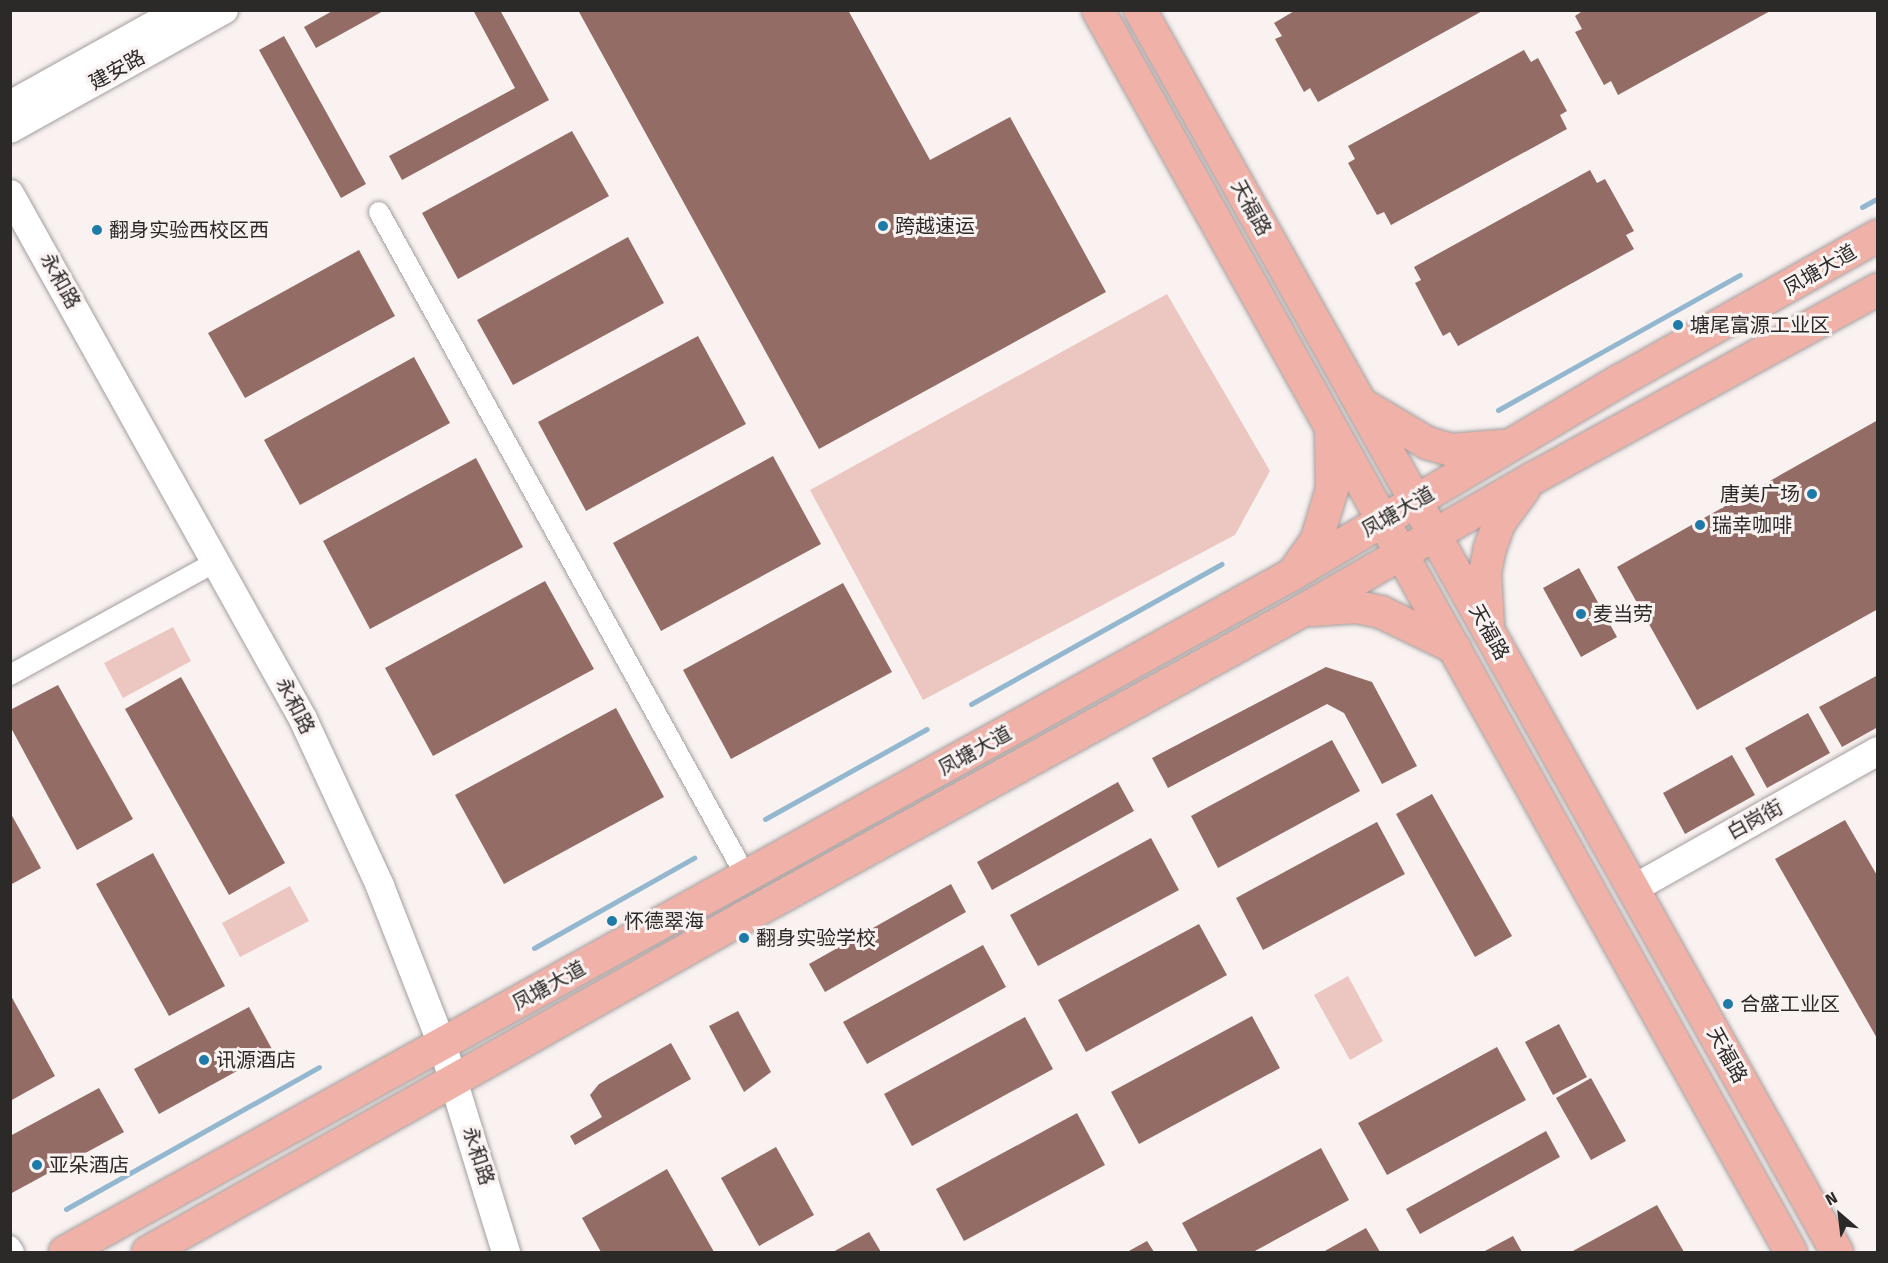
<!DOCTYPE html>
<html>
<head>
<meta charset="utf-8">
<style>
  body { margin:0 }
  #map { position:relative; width:1888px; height:1263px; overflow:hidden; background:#f9f2f1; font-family:"Fira Sans","Noto Sans SC",sans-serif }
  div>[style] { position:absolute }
  .green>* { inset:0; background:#ecc6c0 }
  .stream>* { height:5px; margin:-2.5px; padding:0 2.5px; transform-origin:2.5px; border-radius:2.5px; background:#92b7ce }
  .building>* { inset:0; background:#936c65 }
  .roads { filter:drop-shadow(0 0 2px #a49e9d) drop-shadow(0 0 2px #a49e9d) }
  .street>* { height:20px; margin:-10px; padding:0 10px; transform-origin:10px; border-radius:10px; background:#fff }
  .secondary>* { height:28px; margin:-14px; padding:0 14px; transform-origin:14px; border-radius:14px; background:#fff }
  .primary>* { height:32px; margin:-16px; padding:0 16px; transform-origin:16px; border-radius:16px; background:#f0b1a9 }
  .dots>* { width:16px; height:16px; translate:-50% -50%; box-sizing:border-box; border:3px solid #f9f2f1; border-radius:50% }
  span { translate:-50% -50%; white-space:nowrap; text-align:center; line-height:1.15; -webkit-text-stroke:6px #f9f2f1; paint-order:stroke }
  .street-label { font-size:20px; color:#2c2a29 }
  .poi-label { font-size:20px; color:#2c2a29 }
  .left { translate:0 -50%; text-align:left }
  .right { translate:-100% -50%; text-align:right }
  .frame { position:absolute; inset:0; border:12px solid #2c2a29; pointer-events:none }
  .north { position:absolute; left:1810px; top:1185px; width:60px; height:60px; -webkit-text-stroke:4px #f9f2f1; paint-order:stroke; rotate:332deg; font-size:16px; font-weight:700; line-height:24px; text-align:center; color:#2c2a29 }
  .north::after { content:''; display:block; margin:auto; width:21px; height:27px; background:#2c2a29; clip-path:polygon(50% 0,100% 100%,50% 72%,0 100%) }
</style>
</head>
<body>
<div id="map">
  <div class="green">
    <i style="clip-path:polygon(1167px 294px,1270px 471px,1235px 535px,923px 700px,810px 490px)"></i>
    <i style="clip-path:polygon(173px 627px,191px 661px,123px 698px,104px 663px)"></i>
    <i style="clip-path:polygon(290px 886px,309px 921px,240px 957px,222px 923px)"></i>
    <i style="clip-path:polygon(1348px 976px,1383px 1041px,1350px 1060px,1314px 995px)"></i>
  </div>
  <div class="stream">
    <i style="left:1862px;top:207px;width:18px;rotate:-29deg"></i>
    <i style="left:1498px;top:410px;width:277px;rotate:-29.2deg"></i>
    <i style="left:971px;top:704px;width:287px;rotate:-29.2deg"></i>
    <i style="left:765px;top:819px;width:185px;rotate:-29.1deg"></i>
    <i style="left:534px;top:948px;width:184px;rotate:-29.4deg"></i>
    <i style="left:66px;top:1209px;width:290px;rotate:-29.3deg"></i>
  </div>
  <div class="building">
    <i style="clip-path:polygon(334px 10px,385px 10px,316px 48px,304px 27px)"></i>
    <i style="clip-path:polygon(473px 10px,500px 10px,549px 100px,402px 180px,389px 156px,515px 88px)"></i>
    <i style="clip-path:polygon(578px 10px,848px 10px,930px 160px,1010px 117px,1106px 292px,819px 449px)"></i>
    <i style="clip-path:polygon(1296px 10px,1484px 10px,1318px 102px,1310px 88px,1304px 92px,1275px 39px,1282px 36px,1274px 23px)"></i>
    <i style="clip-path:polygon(1584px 10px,1772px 10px,1618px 95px,1611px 81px,1604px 85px,1575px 32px,1582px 29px,1575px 16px)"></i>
    <i style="clip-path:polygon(284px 36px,366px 184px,341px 198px,259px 50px)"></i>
    <i style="clip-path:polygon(1524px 50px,1531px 62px,1538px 58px,1567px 111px,1560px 115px,1567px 129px,1391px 225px,1384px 212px,1377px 215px,1348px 163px,1355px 159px,1348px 146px)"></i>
    <i style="clip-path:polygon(572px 131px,609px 196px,458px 279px,422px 213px)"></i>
    <i style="clip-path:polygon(1590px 170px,1597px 183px,1605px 179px,1634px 231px,1626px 235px,1634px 249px,1458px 346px,1450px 332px,1443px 336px,1415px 283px,1421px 280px,1414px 267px)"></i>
    <i style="clip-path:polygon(628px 237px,664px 303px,513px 385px,477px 320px)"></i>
    <i style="clip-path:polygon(359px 250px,395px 316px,245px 398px,208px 333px)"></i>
    <i style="clip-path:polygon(698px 336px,746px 424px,586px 511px,538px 422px)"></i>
    <i style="clip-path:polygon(414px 357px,450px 423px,300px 505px,264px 440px)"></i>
    <i style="clip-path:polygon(1878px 420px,1878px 609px,1697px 710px,1617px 567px)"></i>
    <i style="clip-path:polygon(773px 456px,821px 544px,661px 631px,613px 543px)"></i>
    <i style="clip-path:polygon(476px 458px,523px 547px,370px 629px,323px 541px)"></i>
    <i style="clip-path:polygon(1579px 568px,1617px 637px,1581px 657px,1543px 588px)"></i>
    <i style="clip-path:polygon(545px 581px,594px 669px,433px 756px,385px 668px)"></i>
    <i style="clip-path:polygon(843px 583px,892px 672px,731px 759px,683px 670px)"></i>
    <i style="clip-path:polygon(1326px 667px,1372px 682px,1417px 766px,1382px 784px,1344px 713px,1327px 704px,1168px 788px,1152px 758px)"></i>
    <i style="clip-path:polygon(1878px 675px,1878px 727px,1842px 747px,1819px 707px)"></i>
    <i style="clip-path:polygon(181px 677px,285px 863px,229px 895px,125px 709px)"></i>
    <i style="clip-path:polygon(58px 685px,133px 819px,77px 850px,10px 726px,10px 710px)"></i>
    <i style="clip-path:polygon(616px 708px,664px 797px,504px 884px,455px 795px)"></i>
    <i style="clip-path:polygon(1808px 713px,1830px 753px,1767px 788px,1745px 748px)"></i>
    <i style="clip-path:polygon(1332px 740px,1360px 791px,1218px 868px,1191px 816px)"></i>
    <i style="clip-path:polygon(1732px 755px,1755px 795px,1685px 834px,1663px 793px)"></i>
    <i style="clip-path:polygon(1118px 782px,1134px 811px,992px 890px,977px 862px)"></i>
    <i style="clip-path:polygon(1432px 794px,1512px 936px,1475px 957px,1396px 814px)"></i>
    <i style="clip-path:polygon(10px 812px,41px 868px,10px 885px)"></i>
    <i style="clip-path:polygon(1845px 820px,1878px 877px,1878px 1040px,1775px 859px)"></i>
    <i style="clip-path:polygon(1377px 822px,1405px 874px,1263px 950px,1236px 898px)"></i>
    <i style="clip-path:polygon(1151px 838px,1179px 890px,1038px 966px,1010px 915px)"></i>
    <i style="clip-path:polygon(153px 853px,225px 986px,169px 1016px,96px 884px)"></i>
    <i style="clip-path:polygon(951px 884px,966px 912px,825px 992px,809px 964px)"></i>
    <i style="clip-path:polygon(1199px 924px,1227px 975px,1086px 1052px,1058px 1000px)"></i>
    <i style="clip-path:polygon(983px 945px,1006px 987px,867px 1064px,843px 1022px)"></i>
    <i style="clip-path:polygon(10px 994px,55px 1076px,10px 1101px)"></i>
    <i style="clip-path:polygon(249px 1007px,273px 1051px,159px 1114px,134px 1069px)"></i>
    <i style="clip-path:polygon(738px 1011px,771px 1072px,744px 1092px,709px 1026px)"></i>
    <i style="clip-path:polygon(1252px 1016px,1280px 1068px,1139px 1144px,1111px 1092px)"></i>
    <i style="clip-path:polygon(1025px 1017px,1053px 1069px,912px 1146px,884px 1094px)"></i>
    <i style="clip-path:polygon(1559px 1024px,1587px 1077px,1553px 1095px,1525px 1042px)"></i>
    <i style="clip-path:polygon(671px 1043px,691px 1079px,575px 1145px,570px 1136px,602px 1117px,590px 1095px,599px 1084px)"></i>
    <i style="clip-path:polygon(1497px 1047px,1526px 1100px,1387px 1175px,1358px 1123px)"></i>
    <i style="clip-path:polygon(1591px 1078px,1626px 1141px,1591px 1160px,1556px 1098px)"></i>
    <i style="clip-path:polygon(99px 1088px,124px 1132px,10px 1194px,10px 1136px)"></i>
    <i style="clip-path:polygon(1077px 1113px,1105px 1165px,964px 1241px,936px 1189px)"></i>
    <i style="clip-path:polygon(1546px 1131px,1560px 1157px,1420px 1234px,1406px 1209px)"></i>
    <i style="clip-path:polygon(776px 1147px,814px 1215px,759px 1246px,721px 1178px)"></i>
    <i style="clip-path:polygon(1321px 1148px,1349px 1200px,1253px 1252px,1198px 1252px,1182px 1223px)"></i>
    <i style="clip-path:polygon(667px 1169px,714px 1252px,601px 1252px,582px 1218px)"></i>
    <i style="clip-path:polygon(1657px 1205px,1684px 1252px,1571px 1252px)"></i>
    <i style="clip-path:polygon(1366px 1228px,1380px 1252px,1323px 1252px)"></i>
    <i style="clip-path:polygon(869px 1232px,881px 1252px,833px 1252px)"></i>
    <i style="clip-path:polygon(1513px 1236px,1522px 1252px,1483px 1252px)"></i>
    <i style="clip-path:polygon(1147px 1241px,1154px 1252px,1127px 1252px)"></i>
  </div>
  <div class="roads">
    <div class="street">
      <i style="left:379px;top:212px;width:761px;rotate:61.08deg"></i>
      <i style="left:10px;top:675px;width:236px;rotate:-28.8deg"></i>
      <i style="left:10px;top:1246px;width:7px;rotate:56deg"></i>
    </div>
    <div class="secondary">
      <i style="left:10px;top:105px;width:196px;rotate:-29.1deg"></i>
      <i style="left:10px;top:129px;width:245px;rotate:-29.1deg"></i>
      <i style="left:10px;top:194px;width:601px;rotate:60.83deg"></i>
      <i style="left:303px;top:719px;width:184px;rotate:65.2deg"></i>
      <i style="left:380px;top:886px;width:170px;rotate:68.6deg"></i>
      <i style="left:442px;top:1044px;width:218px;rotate:72.9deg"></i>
      <i style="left:1633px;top:889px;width:281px;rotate:-29.4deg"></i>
    </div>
    <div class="primary">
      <i style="left:1098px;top:10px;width:1422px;rotate:60.84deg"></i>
      <i style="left:1140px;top:10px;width:1424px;rotate:60.7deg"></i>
      <i style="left:1365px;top:406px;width:72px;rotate:30.8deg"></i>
      <i style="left:1427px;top:443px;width:25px;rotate:16deg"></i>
      <i style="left:1451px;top:450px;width:50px;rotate:-4.6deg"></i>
      <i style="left:1297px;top:568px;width:35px;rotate:-55deg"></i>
      <i style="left:1317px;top:539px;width:52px;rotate:-73.3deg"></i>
      <i style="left:1332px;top:489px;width:57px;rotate:-91deg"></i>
      <i style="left:1312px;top:610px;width:45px;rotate:-3.8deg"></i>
      <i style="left:1357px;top:607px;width:25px;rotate:12deg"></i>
      <i style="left:1381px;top:612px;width:82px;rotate:25.9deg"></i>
      <i style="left:1488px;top:624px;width:51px;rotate:-93.4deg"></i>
      <i style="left:1485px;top:573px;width:25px;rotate:-79deg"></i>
      <i style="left:1490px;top:548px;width:27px;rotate:-70deg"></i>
      <i style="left:1499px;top:523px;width:42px;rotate:-53.7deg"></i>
      <i style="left:65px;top:1252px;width:1401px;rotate:-28.91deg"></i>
      <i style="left:1291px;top:575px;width:383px;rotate:-30.6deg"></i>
      <i style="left:1621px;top:380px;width:295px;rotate:-29.3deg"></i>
      <i style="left:148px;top:1252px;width:682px;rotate:-29.31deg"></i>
      <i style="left:743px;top:918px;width:638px;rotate:-28.78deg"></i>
      <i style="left:1302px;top:611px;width:271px;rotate:-29.9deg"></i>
      <i style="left:1537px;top:476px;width:389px;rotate:-28.7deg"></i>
    </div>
  </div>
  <div class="dots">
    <i style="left:883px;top:226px;background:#1e7aa8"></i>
    <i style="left:97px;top:230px;background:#1e7aa8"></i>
    <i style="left:1678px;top:325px;background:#1e7aa8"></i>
    <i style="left:1812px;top:494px;background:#1e7aa8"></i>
    <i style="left:1700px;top:525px;background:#1e7aa8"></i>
    <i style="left:1581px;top:614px;background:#1e7aa8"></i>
    <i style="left:612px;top:921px;background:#1e7aa8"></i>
    <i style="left:744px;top:938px;background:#1e7aa8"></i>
    <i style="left:1728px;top:1004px;background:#1e7aa8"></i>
    <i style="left:204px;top:1060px;background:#1e7aa8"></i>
    <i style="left:37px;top:1165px;background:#1e7aa8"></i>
  </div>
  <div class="street-label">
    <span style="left:117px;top:70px;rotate:-29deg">建安路</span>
    <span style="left:1251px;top:208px;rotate:61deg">天福路</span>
    <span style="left:1820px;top:270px;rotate:-30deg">凤塘大道</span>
    <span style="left:60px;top:281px;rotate:61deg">永和路</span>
    <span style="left:1398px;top:512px;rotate:-30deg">凤塘大道</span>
    <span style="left:1489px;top:632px;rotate:61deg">天福路</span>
    <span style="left:295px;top:706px;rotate:63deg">永和路</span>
    <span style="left:975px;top:751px;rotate:-29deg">凤塘大道</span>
    <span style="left:1755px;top:820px;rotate:-29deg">白岗街</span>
    <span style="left:549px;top:986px;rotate:-29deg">凤塘大道</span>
    <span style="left:1727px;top:1055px;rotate:61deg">天福路</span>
    <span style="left:478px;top:1156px;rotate:72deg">永和路</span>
  </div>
  <div class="poi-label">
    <span class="left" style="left:895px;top:226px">跨越速运</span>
    <span class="left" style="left:109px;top:230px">翻身实验西校区西</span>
    <span class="left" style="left:1690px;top:325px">塘尾富源工业区</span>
    <span class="right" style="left:1800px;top:494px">唐美广场</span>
    <span class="left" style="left:1712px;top:525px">瑞幸咖啡</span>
    <span class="left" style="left:1593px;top:614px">麦当劳</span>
    <span class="left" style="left:624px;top:921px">怀德翠海</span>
    <span class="left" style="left:756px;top:938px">翻身实验学校</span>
    <span class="left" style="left:1740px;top:1004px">合盛工业区</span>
    <span class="left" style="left:216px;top:1060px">讯源酒店</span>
    <span class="left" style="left:49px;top:1165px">亚朵酒店</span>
  </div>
  <div class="frame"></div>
  <div class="north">N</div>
</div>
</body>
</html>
